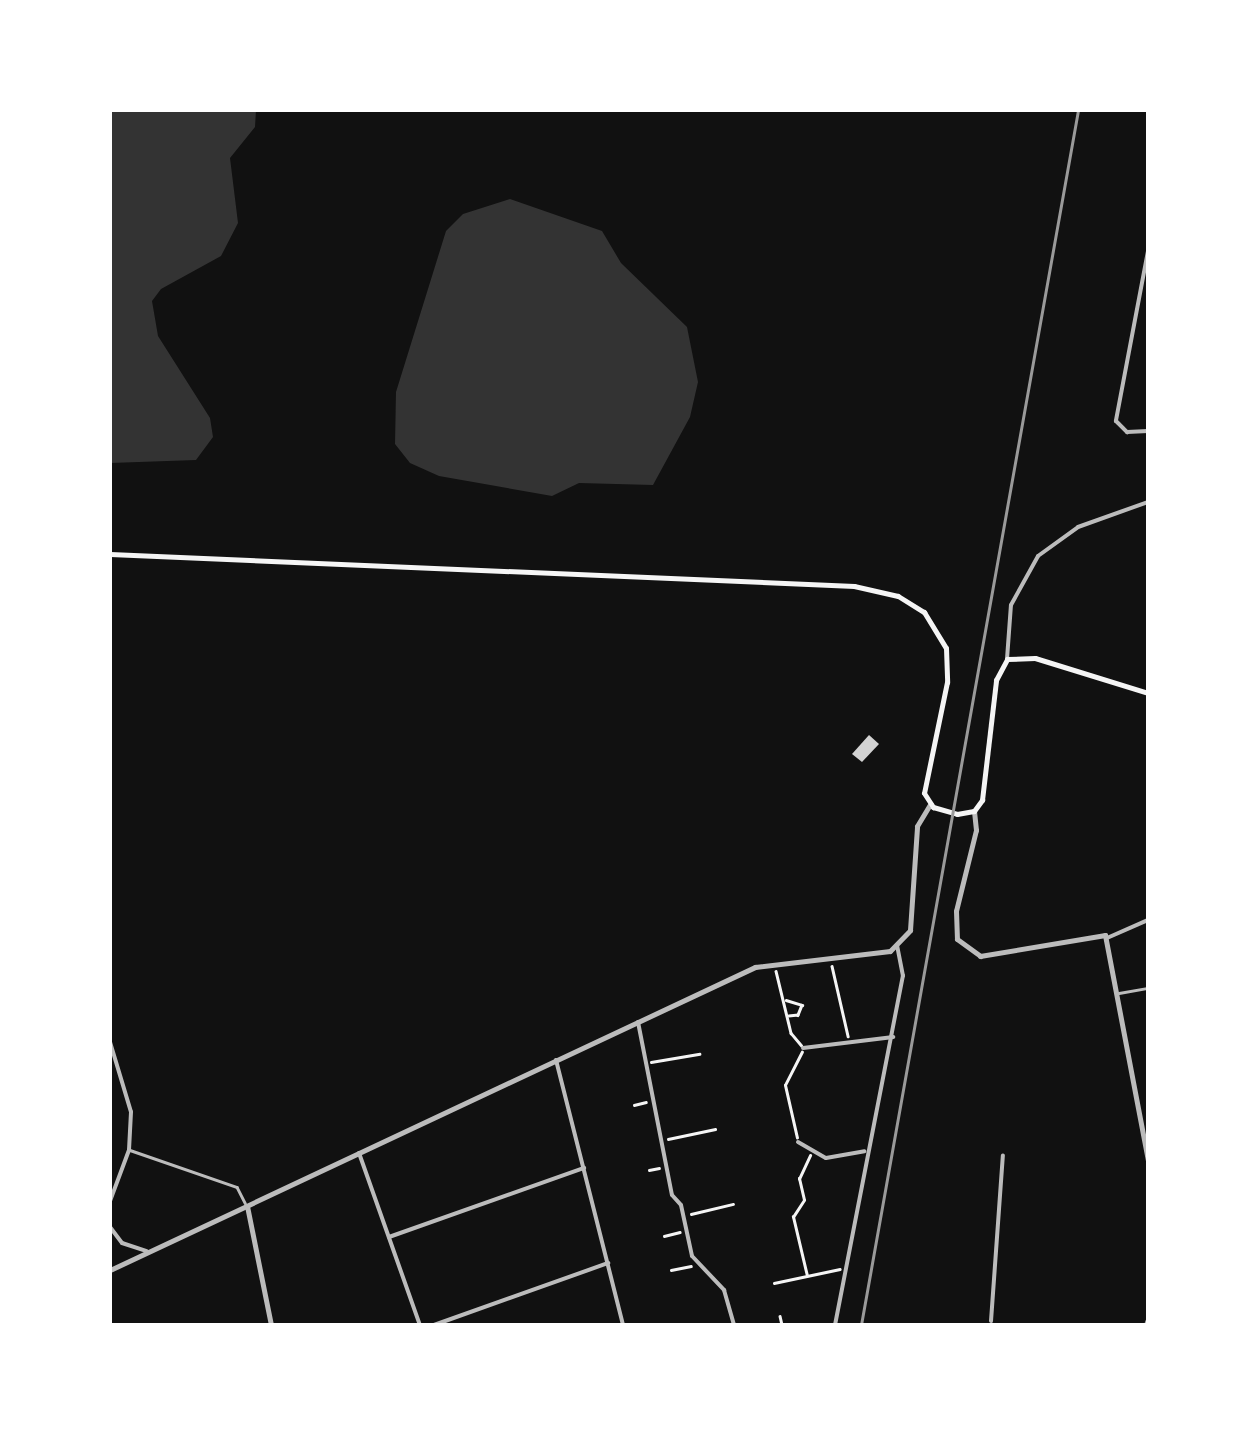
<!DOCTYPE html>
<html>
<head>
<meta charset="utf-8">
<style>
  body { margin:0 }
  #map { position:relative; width:1258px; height:1435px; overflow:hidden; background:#111; font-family:"Archivo Narrow",sans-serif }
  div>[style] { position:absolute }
  .water>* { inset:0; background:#333 }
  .building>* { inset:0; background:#d3d3d3 }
  .path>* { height:2.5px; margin:-1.25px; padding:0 1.25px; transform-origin:1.25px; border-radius:1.25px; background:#f5f5f5 }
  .service>* { height:2.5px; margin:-1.25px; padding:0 1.25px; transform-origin:1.25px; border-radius:1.25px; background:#bcbcbc }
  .minor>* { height:4px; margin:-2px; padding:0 2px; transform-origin:2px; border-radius:2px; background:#bcbcbc }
  .tertiary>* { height:5px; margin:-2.5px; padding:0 2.5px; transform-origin:2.5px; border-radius:2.5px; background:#bcbcbc }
  .secondary>* { height:5px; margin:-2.5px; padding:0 2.5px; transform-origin:2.5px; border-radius:2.5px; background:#f5f5f5 }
  .rail>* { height:2.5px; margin:-1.25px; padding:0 1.25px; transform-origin:1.25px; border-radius:1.25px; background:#9a9a9a }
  span { translate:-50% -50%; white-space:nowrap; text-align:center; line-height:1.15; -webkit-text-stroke:8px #fff; paint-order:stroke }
  .frame { position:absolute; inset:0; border:112px solid #fff; pointer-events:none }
</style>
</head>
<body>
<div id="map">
  <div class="water">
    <i style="clip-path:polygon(110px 110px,256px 110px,255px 127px,230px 158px,238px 223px,221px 256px,161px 289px,152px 301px,158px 336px,210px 418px,213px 437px,196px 460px,110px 463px)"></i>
    <i style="clip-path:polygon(510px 199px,602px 231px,621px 263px,687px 327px,698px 382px,690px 417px,653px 485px,579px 483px,552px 496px,439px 476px,410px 463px,395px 444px,396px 392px,446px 231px,463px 214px)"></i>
  </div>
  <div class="building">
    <i style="clip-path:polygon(869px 735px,879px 744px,862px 762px,852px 754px)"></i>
  </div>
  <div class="path">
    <i style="left:832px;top:966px;width:72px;rotate:77.1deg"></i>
    <i style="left:776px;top:971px;width:64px;rotate:76.4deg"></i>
    <i style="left:791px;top:1033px;width:16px;rotate:50deg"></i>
    <i style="left:786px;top:1000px;width:17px;rotate:17deg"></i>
    <i style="left:802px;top:1005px;width:11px;rotate:112deg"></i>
    <i style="left:798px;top:1015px;width:9px;rotate:174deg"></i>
    <i style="left:651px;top:1062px;width:49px;rotate:-9.5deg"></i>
    <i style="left:634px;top:1105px;width:12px;rotate:-14deg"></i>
    <i style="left:797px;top:1138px;width:54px;rotate:-102.8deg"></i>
    <i style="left:785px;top:1085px;width:37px;rotate:-63deg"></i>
    <i style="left:668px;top:1139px;width:48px;rotate:-12deg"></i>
    <i style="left:649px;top:1170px;width:10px;rotate:-11deg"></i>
    <i style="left:691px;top:1214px;width:43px;rotate:-13.4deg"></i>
    <i style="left:664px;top:1236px;width:16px;rotate:-14deg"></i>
    <i style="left:671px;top:1270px;width:20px;rotate:-11deg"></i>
    <i style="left:807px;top:1276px;width:61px;rotate:-103.3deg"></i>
    <i style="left:793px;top:1217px;width:20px;rotate:-57deg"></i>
    <i style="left:804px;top:1200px;width:22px;rotate:-103deg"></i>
    <i style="left:799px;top:1179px;width:26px;rotate:-65deg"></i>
    <i style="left:774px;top:1283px;width:67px;rotate:-12deg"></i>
    <i style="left:780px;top:1316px;width:9px;rotate:77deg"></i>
  </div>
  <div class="service">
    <i style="left:1119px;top:993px;width:29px;rotate:-10deg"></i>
    <i style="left:130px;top:1150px;width:113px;rotate:19.1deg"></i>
    <i style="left:237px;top:1187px;width:18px;rotate:63deg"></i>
  </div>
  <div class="minor">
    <i style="left:1148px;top:251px;width:173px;rotate:100.7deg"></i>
    <i style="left:1116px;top:421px;width:16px;rotate:45deg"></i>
    <i style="left:1127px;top:432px;width:21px;rotate:-3deg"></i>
    <i style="left:1007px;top:659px;width:54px;rotate:-85.8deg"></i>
    <i style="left:1011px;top:605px;width:56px;rotate:-61.1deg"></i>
    <i style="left:1038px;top:556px;width:49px;rotate:-35.9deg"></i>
    <i style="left:1078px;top:527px;width:74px;rotate:-19.7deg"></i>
    <i style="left:1107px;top:938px;width:45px;rotate:-23.7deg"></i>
    <i style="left:638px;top:1022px;width:176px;rotate:78.9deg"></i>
    <i style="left:672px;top:1195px;width:13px;rotate:48deg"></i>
    <i style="left:681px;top:1205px;width:52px;rotate:77.8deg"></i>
    <i style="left:692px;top:1256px;width:47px;rotate:46.7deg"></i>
    <i style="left:724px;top:1290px;width:36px;rotate:74deg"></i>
    <i style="left:110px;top:1042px;width:73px;rotate:73.3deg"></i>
    <i style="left:131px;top:1112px;width:38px;rotate:93deg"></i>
    <i style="left:129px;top:1150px;width:54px;rotate:110.4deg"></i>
    <i style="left:803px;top:1048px;width:91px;rotate:-7deg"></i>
    <i style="left:556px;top:1060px;width:273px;rotate:75.8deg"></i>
    <i style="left:798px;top:1142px;width:32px;rotate:30deg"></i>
    <i style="left:826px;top:1158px;width:39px;rotate:-10deg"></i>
    <i style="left:359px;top:1153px;width:182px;rotate:70.5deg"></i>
    <i style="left:110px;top:1227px;width:20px;rotate:53deg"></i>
    <i style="left:122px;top:1243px;width:26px;rotate:18deg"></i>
    <i style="left:389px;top:1237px;width:207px;rotate:-19.5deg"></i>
    <i style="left:991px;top:1321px;width:166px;rotate:-85.9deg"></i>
    <i style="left:434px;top:1325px;width:185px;rotate:-19.6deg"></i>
    <i style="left:835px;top:1325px;width:356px;rotate:-79deg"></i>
    <i style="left:903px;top:976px;width:31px;rotate:-101deg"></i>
    <i style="left:989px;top:1325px;width:37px"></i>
    <i style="left:1146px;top:1325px;width:5px;rotate:-68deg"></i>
  </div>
  <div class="tertiary">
    <i style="left:974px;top:811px;width:19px;rotate:84deg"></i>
    <i style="left:976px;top:830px;width:83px;rotate:103.9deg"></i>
    <i style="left:956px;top:911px;width:28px;rotate:88deg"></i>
    <i style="left:957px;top:939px;width:29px;rotate:36deg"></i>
    <i style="left:980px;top:956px;width:127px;rotate:-9.5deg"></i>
    <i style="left:1105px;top:935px;width:230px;rotate:79.2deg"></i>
    <i style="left:247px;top:1206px;width:121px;rotate:78.6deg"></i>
    <i style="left:110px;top:1270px;width:713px;rotate:-25.16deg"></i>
    <i style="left:755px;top:967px;width:136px;rotate:-6.8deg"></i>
    <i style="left:890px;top:951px;width:29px;rotate:-46deg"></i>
    <i style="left:910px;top:930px;width:104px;rotate:-86.1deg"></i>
    <i style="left:917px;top:826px;width:26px;rotate:-59deg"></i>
  </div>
  <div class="secondary">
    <i style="left:110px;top:554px;width:745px;rotate:2.46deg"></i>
    <i style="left:854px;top:586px;width:45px;rotate:12.8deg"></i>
    <i style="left:898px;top:596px;width:31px;rotate:32deg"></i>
    <i style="left:924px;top:612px;width:42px;rotate:58.6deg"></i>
    <i style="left:946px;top:648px;width:34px;rotate:88deg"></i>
    <i style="left:947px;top:682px;width:113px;rotate:101.7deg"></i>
    <i style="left:924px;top:793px;width:17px;rotate:57deg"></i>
    <i style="left:933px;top:807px;width:25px;rotate:16deg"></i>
    <i style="left:957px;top:814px;width:17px;rotate:-10deg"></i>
    <i style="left:974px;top:811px;width:14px;rotate:-54deg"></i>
    <i style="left:982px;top:800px;width:121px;rotate:-83.3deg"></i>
    <i style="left:996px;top:680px;width:24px;rotate:-62deg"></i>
    <i style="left:1007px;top:659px;width:28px;rotate:-2deg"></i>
    <i style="left:1035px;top:658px;width:118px;rotate:17.2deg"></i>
  </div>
  <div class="rail">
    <i style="left:861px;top:1325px;width:1234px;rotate:-79.87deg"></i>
  </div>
  <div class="frame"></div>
</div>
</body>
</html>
